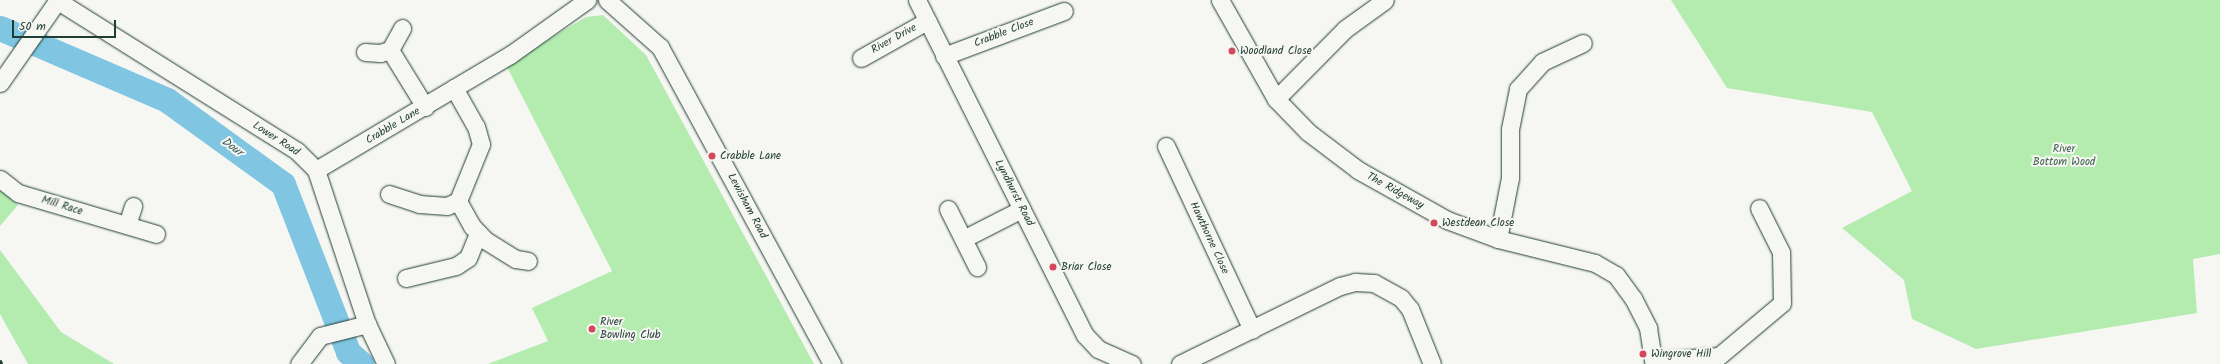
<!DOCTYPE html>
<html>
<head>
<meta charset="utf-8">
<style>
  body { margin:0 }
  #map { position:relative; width:2220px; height:364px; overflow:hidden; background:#f6f6f2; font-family:Kalam,sans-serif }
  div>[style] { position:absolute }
  .green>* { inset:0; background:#b4ecb0 }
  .river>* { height:25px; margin:-12.5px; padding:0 12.5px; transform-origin:12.5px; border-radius:12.5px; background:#80c5e1 }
  .roads { filter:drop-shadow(0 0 1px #1f3d34) drop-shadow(0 0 1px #1f3d34) }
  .minor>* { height:17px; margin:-8.5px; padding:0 8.5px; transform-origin:8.5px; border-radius:8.5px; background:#f6f6f2 }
  .rail>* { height:3px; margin-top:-1.5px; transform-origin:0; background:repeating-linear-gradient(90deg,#1f3d34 0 6px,transparent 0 9px) }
  .dots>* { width:11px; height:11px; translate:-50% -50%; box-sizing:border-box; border:2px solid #f6f6f2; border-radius:50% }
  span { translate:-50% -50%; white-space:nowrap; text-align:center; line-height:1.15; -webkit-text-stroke:4px #f6f6f2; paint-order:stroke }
  .street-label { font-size:11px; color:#1f3d34 }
  .poi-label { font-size:11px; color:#1f3d34 }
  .left { translate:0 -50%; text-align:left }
  .park-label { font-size:11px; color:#3d604d }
  .water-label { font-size:12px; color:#375f5f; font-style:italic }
  .scale { position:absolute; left:12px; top:20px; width:104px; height:18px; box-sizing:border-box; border:2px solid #1f3d34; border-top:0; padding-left:5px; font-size:12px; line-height:14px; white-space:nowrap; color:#1f3d34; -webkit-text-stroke:3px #f6f6f2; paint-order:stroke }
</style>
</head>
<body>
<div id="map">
  <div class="green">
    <i style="clip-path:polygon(1671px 0,2220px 0,2220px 254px,2193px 259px,2197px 313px,1976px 349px,1912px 319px,1904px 280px,1842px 228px,1912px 191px,1872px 112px,1727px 88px)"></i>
    <i style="clip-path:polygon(603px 15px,646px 55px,814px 364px,488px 364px,548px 341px,532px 308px,612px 271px,506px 65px,586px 17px)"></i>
    <i style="clip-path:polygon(0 188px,18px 205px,0 226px)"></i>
    <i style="clip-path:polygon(0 250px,61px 332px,114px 364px,28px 364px,0 314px)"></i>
  </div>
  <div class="river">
    <i style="left:0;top:28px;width:182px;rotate:23.3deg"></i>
    <i style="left:167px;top:100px;width:143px;rotate:35.9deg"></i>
    <i style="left:283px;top:184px;width:180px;rotate:68.8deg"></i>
    <i style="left:348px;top:352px;width:18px;rotate:41deg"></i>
  </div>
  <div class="roads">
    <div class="minor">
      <i style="left:607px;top:0;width:71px;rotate:41.6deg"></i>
      <i style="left:660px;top:47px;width:361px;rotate:61.5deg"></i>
      <i style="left:917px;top:0;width:375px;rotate:63.4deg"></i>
      <i style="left:1085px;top:335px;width:19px;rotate:47deg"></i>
      <i style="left:1098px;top:349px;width:37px;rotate:24deg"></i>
      <i style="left:1220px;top:0;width:114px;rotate:60.5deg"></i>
      <i style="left:1276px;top:99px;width:46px;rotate:45.9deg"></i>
      <i style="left:1308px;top:132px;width:63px;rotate:37.2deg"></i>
      <i style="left:1358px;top:170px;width:102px;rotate:29.3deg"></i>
      <i style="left:1447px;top:220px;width:54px;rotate:20.4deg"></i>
      <i style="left:1498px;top:239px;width:100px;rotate:13.9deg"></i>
      <i style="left:1595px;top:263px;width:24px;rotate:30deg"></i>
      <i style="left:1616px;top:275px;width:29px;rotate:54deg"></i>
      <i style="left:1633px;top:298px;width:34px;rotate:63deg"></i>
      <i style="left:1648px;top:328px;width:36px;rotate:81deg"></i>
      <i style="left:58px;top:1px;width:282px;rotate:32.1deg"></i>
      <i style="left:297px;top:151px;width:27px;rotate:45deg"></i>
      <i style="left:316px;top:170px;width:162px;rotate:71.7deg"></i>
      <i style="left:367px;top:324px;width:44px;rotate:64.6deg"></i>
      <i style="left:390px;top:50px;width:67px;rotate:58.4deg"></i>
      <i style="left:365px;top:52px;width:15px;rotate:4deg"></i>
      <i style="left:380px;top:53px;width:10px;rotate:-17deg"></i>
      <i style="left:390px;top:50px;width:25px;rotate:-61deg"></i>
      <i style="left:944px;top:56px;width:128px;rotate:-20.6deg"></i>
      <i style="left:861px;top:58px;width:76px;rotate:-29.3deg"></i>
      <i style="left:0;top:83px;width:101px;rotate:-55.1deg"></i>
      <i style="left:1276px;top:99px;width:98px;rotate:-45.4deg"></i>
      <i style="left:1345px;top:29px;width:49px;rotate:-35.9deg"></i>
      <i style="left:1166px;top:146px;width:203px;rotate:64.9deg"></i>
      <i style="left:316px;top:170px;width:226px;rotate:-30.7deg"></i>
      <i style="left:510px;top:55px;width:95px;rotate:-35.5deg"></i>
      <i style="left:0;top:179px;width:23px;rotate:38deg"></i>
      <i style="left:18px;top:193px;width:144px;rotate:16.5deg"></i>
      <i style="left:389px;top:194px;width:32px;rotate:18deg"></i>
      <i style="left:419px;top:204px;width:28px;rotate:4deg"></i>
      <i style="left:447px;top:206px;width:12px;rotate:-24deg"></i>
      <i style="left:458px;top:201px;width:61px;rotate:-68deg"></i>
      <i style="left:481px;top:144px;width:18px;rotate:-106deg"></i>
      <i style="left:476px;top:127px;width:45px;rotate:-119.4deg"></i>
      <i style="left:458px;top:201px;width:29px;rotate:61deg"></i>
      <i style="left:472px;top:226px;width:19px;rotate:47deg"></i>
      <i style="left:485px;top:240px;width:36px;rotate:32deg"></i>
      <i style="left:516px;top:259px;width:12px;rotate:9deg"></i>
      <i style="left:948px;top:209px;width:65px;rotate:63.4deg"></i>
      <i style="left:127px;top:225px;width:20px;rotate:-72deg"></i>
      <i style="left:963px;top:239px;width:66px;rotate:-27deg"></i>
      <i style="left:1498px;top:239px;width:62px;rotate:-78.9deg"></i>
      <i style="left:1510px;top:178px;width:49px;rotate:-90deg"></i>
      <i style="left:1510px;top:129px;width:41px;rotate:-78.7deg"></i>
      <i style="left:1518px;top:89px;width:36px;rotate:-48deg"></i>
      <i style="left:1542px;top:62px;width:45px;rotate:-24.9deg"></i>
      <i style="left:406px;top:278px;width:51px;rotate:-13.5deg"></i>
      <i style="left:456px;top:266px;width:14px;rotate:-34deg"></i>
      <i style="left:468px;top:258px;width:27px;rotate:-68deg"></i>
      <i style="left:1655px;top:361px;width:64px;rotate:-4.5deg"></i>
      <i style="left:1719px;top:356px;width:82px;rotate:-40.1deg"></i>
      <i style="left:1782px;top:303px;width:51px;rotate:-91.1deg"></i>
      <i style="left:1781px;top:252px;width:49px;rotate:-116.6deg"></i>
      <i style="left:299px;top:364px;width:35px;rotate:-53deg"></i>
      <i style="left:320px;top:336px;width:49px;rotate:-14.3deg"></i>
      <i style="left:1180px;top:364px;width:178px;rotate:-26deg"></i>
      <i style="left:1340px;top:286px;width:16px;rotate:-15deg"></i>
      <i style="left:1355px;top:282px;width:19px;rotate:3deg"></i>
      <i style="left:1374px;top:283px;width:31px;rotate:29deg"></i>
      <i style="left:1401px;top:298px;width:14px;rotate:51deg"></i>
      <i style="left:1410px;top:309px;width:59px;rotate:68.2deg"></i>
    </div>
  </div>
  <div class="rail">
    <i style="left:0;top:360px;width:4px;rotate:63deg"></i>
  </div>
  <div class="dots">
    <i style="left:1232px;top:51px;background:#d1495b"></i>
    <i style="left:712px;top:156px;background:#d1495b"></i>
    <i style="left:1434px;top:223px;background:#d1495b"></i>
    <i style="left:1053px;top:267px;background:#d1495b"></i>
    <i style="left:592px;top:329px;background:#d1495b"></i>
    <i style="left:1643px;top:354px;background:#d1495b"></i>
  </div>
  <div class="street-label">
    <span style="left:1004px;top:33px;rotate:-21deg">Crabble Close</span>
    <span style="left:894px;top:39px;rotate:-29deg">River Drive</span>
    <span style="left:393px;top:126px;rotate:-31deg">Crabble Lane</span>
    <span style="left:276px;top:139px;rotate:33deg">Lower Road</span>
    <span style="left:1395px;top:191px;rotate:29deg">The Ridgeway</span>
    <span style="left:1014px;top:193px;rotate:63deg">Lyndhurst Road</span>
    <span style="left:62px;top:206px;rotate:17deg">Mill Race</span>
    <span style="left:747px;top:206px;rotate:62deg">Lewisham Road</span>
    <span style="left:1209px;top:238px;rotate:65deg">Hawthorne Close</span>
  </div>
  <div class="poi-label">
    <span class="left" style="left:1240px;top:51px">Woodland Close</span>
    <span class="left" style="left:720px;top:156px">Crabble Lane</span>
    <span class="left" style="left:1442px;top:223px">Westdean Close</span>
    <span class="left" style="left:1061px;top:267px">Briar Close</span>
    <span class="left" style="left:600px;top:329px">River<br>Bowling Club</span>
    <span class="left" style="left:1651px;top:354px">Wingrove Hill</span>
  </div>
  <div class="park-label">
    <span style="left:2064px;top:156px">River<br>Bottom Wood</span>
  </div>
  <div class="water-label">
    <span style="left:232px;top:147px;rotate:36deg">Dour</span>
  </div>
  <div class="scale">50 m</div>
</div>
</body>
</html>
